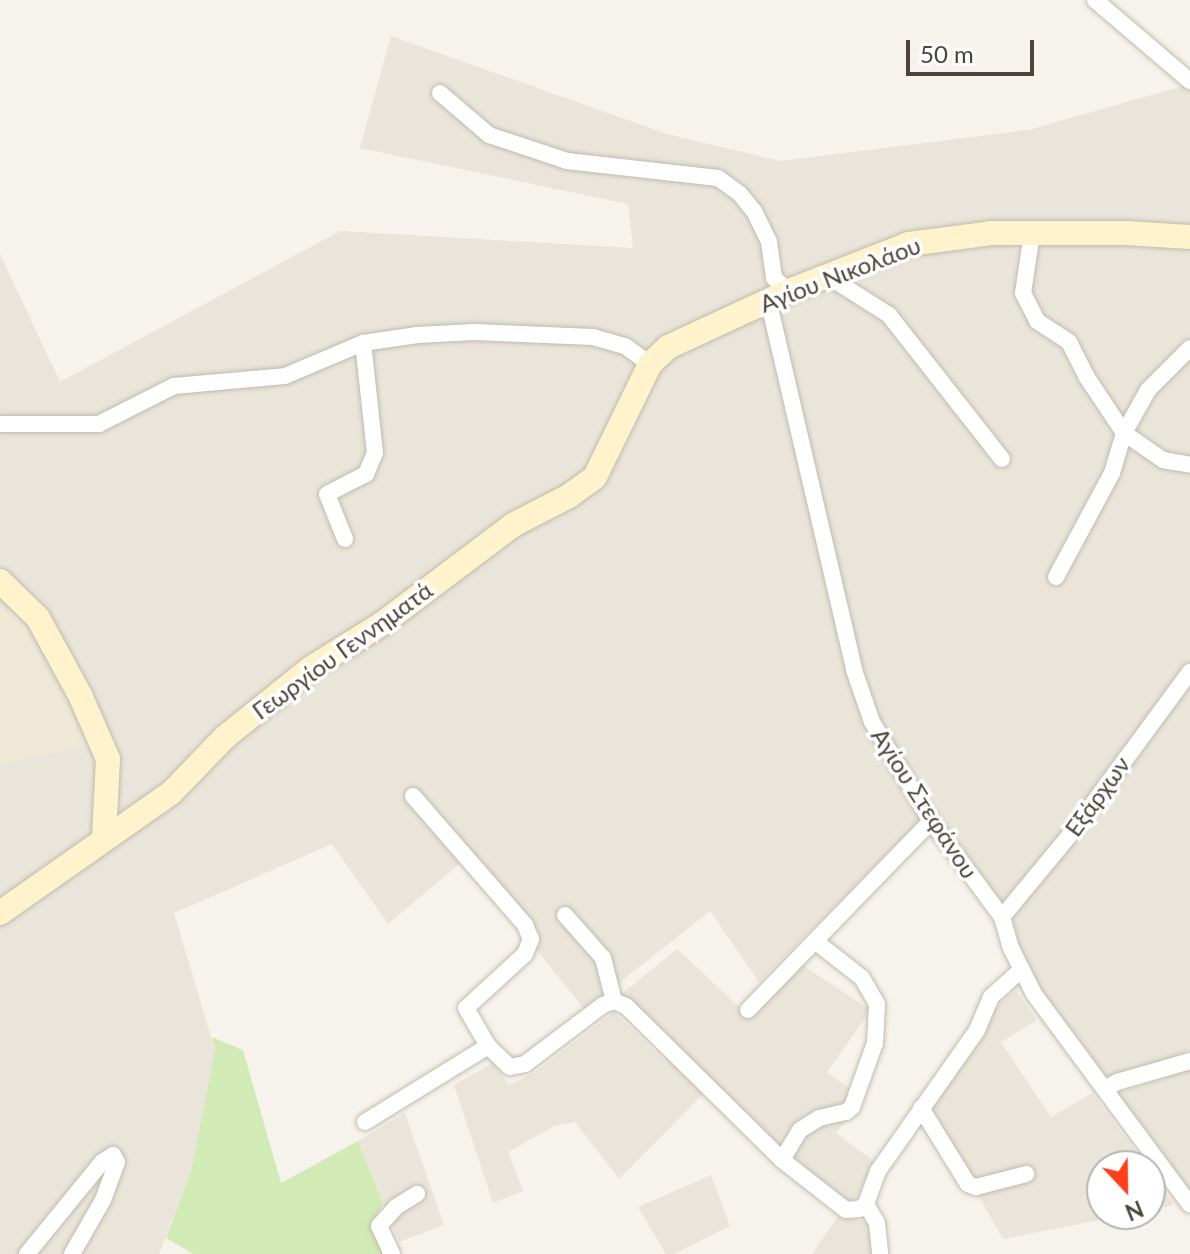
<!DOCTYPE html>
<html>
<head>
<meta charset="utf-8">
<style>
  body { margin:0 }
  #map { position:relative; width:1190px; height:1254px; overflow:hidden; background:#f6f3ec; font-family:Lato,sans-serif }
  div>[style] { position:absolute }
  .residential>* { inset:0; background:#eae5da }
  .education>* { inset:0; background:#efe8d6 }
  .green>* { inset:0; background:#d2eab5 }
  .roads { filter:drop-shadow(0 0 2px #c2bbae) drop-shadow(0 0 2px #c2bbae) }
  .street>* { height:16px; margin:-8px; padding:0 8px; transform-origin:8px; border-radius:8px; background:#fff }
  .secondary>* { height:24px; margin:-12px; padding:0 12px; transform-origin:12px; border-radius:12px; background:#fff3cd }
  span { translate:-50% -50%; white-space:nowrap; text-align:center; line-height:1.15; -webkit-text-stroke:7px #fff; paint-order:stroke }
  .street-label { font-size:24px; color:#4b4439 }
  .north { position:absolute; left:1086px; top:1150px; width:80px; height:80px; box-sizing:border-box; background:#fff; border:2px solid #b7b4b0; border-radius:50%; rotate:158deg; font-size:22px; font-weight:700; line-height:32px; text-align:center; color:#4b4439 }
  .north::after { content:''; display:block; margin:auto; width:28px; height:36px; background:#fc3f1d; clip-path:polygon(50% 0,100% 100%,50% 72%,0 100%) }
  .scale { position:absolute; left:906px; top:40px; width:128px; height:36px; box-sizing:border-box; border:4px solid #4b4439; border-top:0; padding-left:10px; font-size:24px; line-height:28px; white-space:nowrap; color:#4b4439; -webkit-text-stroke:6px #fff; paint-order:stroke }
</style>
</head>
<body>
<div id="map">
  <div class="residential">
    <i style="clip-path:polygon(391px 36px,667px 134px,781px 161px,1028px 130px,1190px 84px,1190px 1050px,1150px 1068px,1103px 1080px,1030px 979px,1004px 924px,933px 808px,759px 982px,710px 911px,585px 1010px,464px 860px,388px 924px,332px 844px,174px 913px,215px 1050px,191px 1171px,159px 1254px,0 1254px,0 254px,60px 382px,340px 231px,633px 248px,628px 204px,360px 148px)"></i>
    <i style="clip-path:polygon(677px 949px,750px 1017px,801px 964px,871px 1010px,827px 1072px,864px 1099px,836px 1133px,875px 1162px,859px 1193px,853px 1201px,846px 1201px,710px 1087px,619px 1179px,575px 1122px,554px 1126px,508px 1152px,523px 1191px,493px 1203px,454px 1085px,493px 1063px,509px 1085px,534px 1073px,614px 1012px,667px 1063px,657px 1040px,618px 997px)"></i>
    <i style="clip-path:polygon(1016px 990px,1037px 1020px,1001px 1042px,1051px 1117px,1092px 1093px,1147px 1166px,1102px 1166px,1102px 1214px,1130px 1214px,1003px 1239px,957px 1159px,926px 1115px,981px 1041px,994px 1010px)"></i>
    <i style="clip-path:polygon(1190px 1069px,1190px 1197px,1115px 1094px)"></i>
    <i style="clip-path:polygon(405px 1113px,444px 1225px,399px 1242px,358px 1141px)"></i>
    <i style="clip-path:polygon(1150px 1170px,1174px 1205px,1150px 1210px)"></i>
    <i style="clip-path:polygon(711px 1175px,730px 1226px,674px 1254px,666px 1254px,638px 1207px)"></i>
    <i style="clip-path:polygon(838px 1216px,869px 1223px,874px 1254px,812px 1254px)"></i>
  </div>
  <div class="education">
    <i style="clip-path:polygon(0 605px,16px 615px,24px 626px,88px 746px,0 765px)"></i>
  </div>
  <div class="green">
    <i style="clip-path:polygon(212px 1037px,243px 1050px,281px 1183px,358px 1141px,383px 1203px,375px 1218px,375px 1234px,386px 1254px,193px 1254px,166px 1238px,191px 1171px,215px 1050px)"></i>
  </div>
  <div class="roads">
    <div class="street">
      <i style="left:1095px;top:0;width:125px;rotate:40.5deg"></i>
      <i style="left:440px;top:93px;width:65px;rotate:40.6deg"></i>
      <i style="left:489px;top:135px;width:82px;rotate:18.4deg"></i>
      <i style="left:567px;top:161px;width:152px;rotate:6.4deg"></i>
      <i style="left:718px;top:178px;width:27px;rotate:36deg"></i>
      <i style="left:740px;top:194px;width:22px;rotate:51deg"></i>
      <i style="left:754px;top:211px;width:34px;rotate:64deg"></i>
      <i style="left:769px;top:242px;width:36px;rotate:82deg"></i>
      <i style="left:774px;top:278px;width:20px;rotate:41deg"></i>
      <i style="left:1032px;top:233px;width:61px;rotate:98.5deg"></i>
      <i style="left:1023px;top:293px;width:31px;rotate:63deg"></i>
      <i style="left:1037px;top:321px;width:38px;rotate:33deg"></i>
      <i style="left:1069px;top:342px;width:38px;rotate:63deg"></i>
      <i style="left:1086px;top:376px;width:69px;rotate:56.3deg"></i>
      <i style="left:1124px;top:433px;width:47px;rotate:34.7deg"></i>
      <i style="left:1163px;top:460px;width:27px;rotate:10deg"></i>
      <i style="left:826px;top:275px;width:75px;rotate:32.4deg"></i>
      <i style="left:889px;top:315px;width:183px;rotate:51.9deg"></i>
      <i style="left:768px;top:299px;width:381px;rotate:76.9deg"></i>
      <i style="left:854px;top:670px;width:55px;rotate:70.9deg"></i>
      <i style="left:872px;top:722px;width:115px;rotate:59.2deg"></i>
      <i style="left:931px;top:821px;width:119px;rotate:53.5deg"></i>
      <i style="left:1002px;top:917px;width:32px;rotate:74deg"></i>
      <i style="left:1011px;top:948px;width:51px;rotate:63.4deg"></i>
      <i style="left:1034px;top:994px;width:262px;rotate:53.5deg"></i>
      <i style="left:0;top:424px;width:99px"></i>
      <i style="left:99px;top:424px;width:84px;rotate:-26.9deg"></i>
      <i style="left:174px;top:386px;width:111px;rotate:-5.1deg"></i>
      <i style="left:285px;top:376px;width:85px;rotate:-22.9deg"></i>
      <i style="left:363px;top:343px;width:55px;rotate:-8.4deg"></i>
      <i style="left:417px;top:335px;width:57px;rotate:-3deg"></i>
      <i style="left:474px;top:332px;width:119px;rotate:2.4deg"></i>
      <i style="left:593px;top:337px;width:33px;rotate:16deg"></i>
      <i style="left:625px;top:346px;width:31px;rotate:36deg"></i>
      <i style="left:345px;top:539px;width:48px;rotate:-111.8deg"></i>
      <i style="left:327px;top:494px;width:44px;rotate:-27.1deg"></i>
      <i style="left:366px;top:474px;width:23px;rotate:-67deg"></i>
      <i style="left:375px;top:453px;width:111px;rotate:-96.2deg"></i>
      <i style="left:1056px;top:577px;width:118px;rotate:-61.7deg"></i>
      <i style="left:1112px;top:473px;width:42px;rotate:-73.3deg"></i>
      <i style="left:1124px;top:433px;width:49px;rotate:-60.8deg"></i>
      <i style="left:1148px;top:390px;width:59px;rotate:-45deg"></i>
      <i style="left:413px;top:796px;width:171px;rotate:49deg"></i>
      <i style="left:525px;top:925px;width:15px;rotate:67deg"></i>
      <i style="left:531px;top:939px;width:16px;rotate:112deg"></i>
      <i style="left:525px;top:954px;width:80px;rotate:137.5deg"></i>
      <i style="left:466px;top:1008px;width:44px;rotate:59.9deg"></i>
      <i style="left:488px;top:1046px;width:30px;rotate:44deg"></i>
      <i style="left:510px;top:1067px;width:15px;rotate:-11deg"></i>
      <i style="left:525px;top:1064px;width:98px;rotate:-37.1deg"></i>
      <i style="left:603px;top:1005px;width:12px;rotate:-20deg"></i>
      <i style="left:614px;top:1001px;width:13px;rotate:23deg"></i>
      <i style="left:626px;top:1006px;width:219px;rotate:44.6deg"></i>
      <i style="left:782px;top:1160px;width:81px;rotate:38deg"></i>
      <i style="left:846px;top:1210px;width:13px;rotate:-4deg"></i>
      <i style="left:859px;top:1209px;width:9px;rotate:-36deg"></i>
      <i style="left:866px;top:1204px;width:35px;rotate:-70deg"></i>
      <i style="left:878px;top:1171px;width:172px;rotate:-54.9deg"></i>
      <i style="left:977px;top:1030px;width:36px;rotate:-67deg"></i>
      <i style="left:991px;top:997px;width:39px;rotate:-42deg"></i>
      <i style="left:565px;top:915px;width:57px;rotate:48.5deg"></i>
      <i style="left:603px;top:958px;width:44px;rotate:75.7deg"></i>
      <i style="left:1002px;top:917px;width:105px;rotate:-50.4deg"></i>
      <i style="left:1069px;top:836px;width:204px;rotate:-53.6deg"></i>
      <i style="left:748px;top:1010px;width:263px;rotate:-45.9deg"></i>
      <i style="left:1105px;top:1089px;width:14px;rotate:-30deg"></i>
      <i style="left:1117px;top:1082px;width:76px;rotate:-16deg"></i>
      <i style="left:921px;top:1108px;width:89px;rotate:58.3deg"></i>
      <i style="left:968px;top:1184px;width:9px;rotate:21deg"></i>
      <i style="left:976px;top:1187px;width:52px;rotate:-14.6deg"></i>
      <i style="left:365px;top:1122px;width:145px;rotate:-31.7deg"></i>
      <i style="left:782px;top:1160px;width:35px;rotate:-59deg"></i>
      <i style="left:800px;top:1130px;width:22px;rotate:-32deg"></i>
      <i style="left:819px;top:1118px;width:28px;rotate:-13deg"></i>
      <i style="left:846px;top:1112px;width:8px;rotate:-40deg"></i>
      <i style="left:852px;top:1107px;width:68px;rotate:-70.2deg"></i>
      <i style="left:875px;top:1043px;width:39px;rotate:-87deg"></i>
      <i style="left:877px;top:1004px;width:30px;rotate:-120deg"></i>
      <i style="left:862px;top:978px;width:60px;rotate:-141.8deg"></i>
      <i style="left:866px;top:1204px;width:22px;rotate:60deg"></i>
      <i style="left:877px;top:1223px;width:31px;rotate:84deg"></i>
      <i style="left:27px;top:1254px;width:119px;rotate:-50.8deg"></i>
      <i style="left:102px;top:1162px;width:13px;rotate:-32deg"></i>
      <i style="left:113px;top:1155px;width:8px;rotate:60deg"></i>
      <i style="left:117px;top:1162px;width:40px;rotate:110.2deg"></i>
      <i style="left:103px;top:1200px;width:62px;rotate:119.9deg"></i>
      <i style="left:392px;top:1254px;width:31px;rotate:-115deg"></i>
      <i style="left:379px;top:1226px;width:25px;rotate:-48deg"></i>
      <i style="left:396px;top:1207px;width:25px;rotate:-32deg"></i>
    </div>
    <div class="secondary">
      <i style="left:0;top:581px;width:53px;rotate:44.2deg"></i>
      <i style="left:38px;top:618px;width:88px;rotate:61.4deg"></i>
      <i style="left:80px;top:695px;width:70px;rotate:66.4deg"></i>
      <i style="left:108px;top:759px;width:80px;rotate:92.9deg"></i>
      <i style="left:0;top:913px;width:209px;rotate:-35.1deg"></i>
      <i style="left:171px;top:793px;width:78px;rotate:-46deg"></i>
      <i style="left:225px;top:737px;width:110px;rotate:-38.7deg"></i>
      <i style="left:311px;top:668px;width:85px;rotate:-32deg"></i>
      <i style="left:383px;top:623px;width:163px;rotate:-37deg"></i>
      <i style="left:513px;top:525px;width:63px;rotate:-27.4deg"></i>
      <i style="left:569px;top:496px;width:32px;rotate:-36deg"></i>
      <i style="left:595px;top:477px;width:126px;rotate:-64deg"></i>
      <i style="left:650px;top:364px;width:25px;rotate:-43deg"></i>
      <i style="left:668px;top:347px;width:133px;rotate:-24.8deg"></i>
      <i style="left:789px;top:291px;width:129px;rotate:-21.4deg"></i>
      <i style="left:909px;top:244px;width:83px;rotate:-7.6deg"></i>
      <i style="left:991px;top:233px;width:135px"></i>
      <i style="left:1126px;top:233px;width:64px;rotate:3.6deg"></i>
    </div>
  </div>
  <div class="street-label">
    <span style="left:840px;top:274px;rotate:-21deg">Αγίου Νικολάου</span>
    <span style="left:342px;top:650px;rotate:-36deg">Γεωργίου Γεννηματά</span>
    <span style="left:1097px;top:796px;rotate:-54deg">Εξάρχων</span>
    <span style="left:925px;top:803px;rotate:57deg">Αγίου Στεφάνου</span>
  </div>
  <div class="north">N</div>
  <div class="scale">50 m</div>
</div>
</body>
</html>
